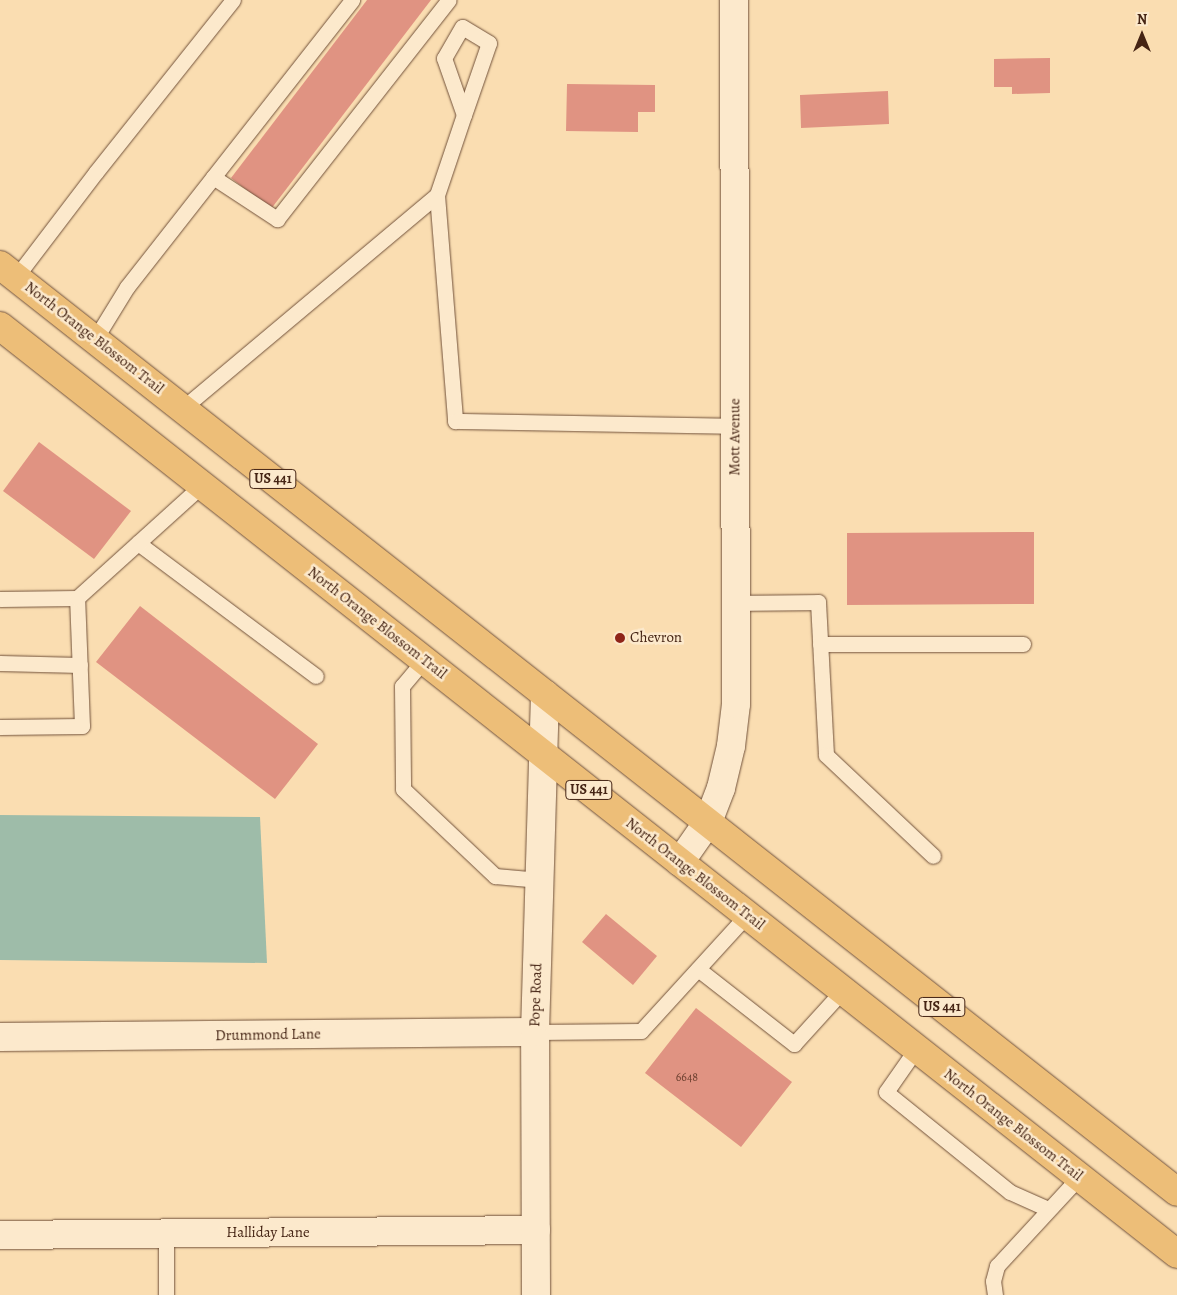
<!DOCTYPE html>
<html>
<head>
<meta charset="utf-8">
<style>
  body { margin:0 }
  #map { position:relative; width:1177px; height:1295px; overflow:hidden; background:#faddb1; font-family:Alegreya,serif }
  div>[style] { position:absolute }
  .water>* { inset:0; background:#9ebca9 }
  .building>* { inset:0; background:#e09382 }
  .roads { filter:drop-shadow(0 0 1px #72523b) drop-shadow(0 0 1px #72523b) }
  .lane>* { height:15px; margin:-7.5px; padding:0 7.5px; transform-origin:7.5px; border-radius:7.5px; background:#fce9cc }
  .street>* { height:28px; margin:-14px; padding:0 14px; transform-origin:14px; border-radius:14px; background:#fce9cc }
  .secondary>* { height:28px; margin:-14px; padding:0 14px; transform-origin:14px; border-radius:14px; background:#fce9cc }
  .primary>* { height:28px; margin:-14px; padding:0 14px; transform-origin:14px; border-radius:14px; background:#edbe78 }
  .dots>* { width:14px; height:14px; translate:-50% -50%; box-sizing:border-box; border:2px solid #fce9cc; border-radius:50% }
  span { translate:-50% -50%; white-space:nowrap; text-align:center; line-height:1.15; -webkit-text-stroke:5px #fce9cc; paint-order:stroke }
  .number-label { font-size:12px; color:#6c4030 }
  .number-label span { -webkit-text-stroke-width:0 }
  .shield-label span { padding:1px 4px; background:#fce9cc; border:1px solid; border-radius:4px; -webkit-text-stroke-width:0 }
  .shield-label { font-size:14px; color:#452414; font-weight:700 }
  .street-label { font-size:15px; color:#452414 }
  .poi-label { font-size:15px; color:#452414 }
  .left { translate:0 -50%; text-align:left }
  .north { position:absolute; left:1117px; top:10px; width:50px; height:50px; -webkit-text-stroke:4px #fce9cc; paint-order:stroke; rotate:0deg; font-size:14px; font-weight:700; line-height:20px; text-align:center; color:#452414 }
  .north::after { content:''; display:block; margin:auto; width:18px; height:22px; background:#452414; clip-path:polygon(50% 0,100% 100%,50% 72%,0 100%) }
</style>
</head>
<body>
<div id="map">
  <div class="water">
    <i style="clip-path:polygon(0 815px,260px 817px,267px 963px,0 960px)"></i>
  </div>
  <div class="building">
    <i style="clip-path:polygon(367px 0,431px 0,271px 209px,231px 178px)"></i>
    <i style="clip-path:polygon(1050px 58px,1050px 93px,1012px 94px,1012px 87px,994px 87px,994px 59px)"></i>
    <i style="clip-path:polygon(567px 84px,655px 85px,655px 112px,638px 112px,638px 132px,566px 131px)"></i>
    <i style="clip-path:polygon(888px 91px,889px 124px,801px 128px,800px 95px)"></i>
    <i style="clip-path:polygon(39px 442px,131px 511px,94px 559px,3px 491px)"></i>
    <i style="clip-path:polygon(1034px 532px,1034px 604px,847px 605px,847px 533px)"></i>
    <i style="clip-path:polygon(140px 606px,318px 744px,275px 799px,96px 662px)"></i>
    <i style="clip-path:polygon(606px 914px,657px 956px,633px 985px,582px 942px)"></i>
    <i style="clip-path:polygon(696px 1008px,792px 1082px,741px 1147px,645px 1073px)"></i>
  </div>
  <div class="roads">
    <div class="lane">
      <i style="left:213px;top:177px;width:77px;rotate:33.3deg"></i>
      <i style="left:277px;top:219px;width:278px;rotate:-51.9deg"></i>
      <i style="left:437px;top:195px;width:84px;rotate:-71.4deg"></i>
      <i style="left:464px;top:115px;width:76px;rotate:-70.9deg"></i>
      <i style="left:489px;top:43px;width:31px;rotate:-149deg"></i>
      <i style="left:462px;top:27px;width:36px;rotate:120deg"></i>
      <i style="left:444px;top:58px;width:60px;rotate:70.7deg"></i>
      <i style="left:16px;top:277px;width:132px;rotate:-52.7deg"></i>
      <i style="left:96px;top:172px;width:220px;rotate:-51.5deg"></i>
      <i style="left:95px;top:339px;width:61px;rotate:-58.4deg"></i>
      <i style="left:127px;top:287px;width:365px;rotate:-51.9deg"></i>
      <i style="left:183px;top:408px;width:331px;rotate:-40deg"></i>
      <i style="left:437px;top:195px;width:227px;rotate:85.4deg"></i>
      <i style="left:455px;top:421px;width:280px;rotate:1deg"></i>
      <i style="left:138px;top:543px;width:222px;rotate:36.8deg"></i>
      <i style="left:0;top:599px;width:77px;rotate:-0.7deg"></i>
      <i style="left:736px;top:603px;width:82px;rotate:-0.7deg"></i>
      <i style="left:818px;top:602px;width:153px;rotate:87deg"></i>
      <i style="left:826px;top:755px;width:147px;rotate:43.3deg"></i>
      <i style="left:820px;top:644px;width:203px"></i>
      <i style="left:424px;top:660px;width:34px;rotate:130deg"></i>
      <i style="left:402px;top:686px;width:103px;rotate:89.4deg"></i>
      <i style="left:403px;top:789px;width:127px;rotate:43.4deg"></i>
      <i style="left:495px;top:876px;width:45px;rotate:5.1deg"></i>
      <i style="left:0;top:663px;width:80px;rotate:1.4deg"></i>
      <i style="left:0;top:727px;width:82px;rotate:-0.7deg"></i>
      <i style="left:82px;top:726px;width:128px;rotate:-92.2deg"></i>
      <i style="left:77px;top:598px;width:169px;rotate:-42.1deg"></i>
      <i style="left:698px;top:969px;width:122px;rotate:38deg"></i>
      <i style="left:794px;top:1044px;width:73px;rotate:-47.8deg"></i>
      <i style="left:535px;top:1032px;width:106px;rotate:-0.5deg"></i>
      <i style="left:641px;top:1031px;width:157px;rotate:-47.6deg"></i>
      <i style="left:916px;top:1049px;width:52px;rotate:124.9deg"></i>
      <i style="left:886px;top:1092px;width:159px;rotate:38.9deg"></i>
      <i style="left:1010px;top:1192px;width:42px;rotate:24.1deg"></i>
      <i style="left:166px;top:1295px;width:62px;rotate:-90deg"></i>
      <i style="left:995px;top:1295px;width:14px;rotate:-98deg"></i>
      <i style="left:993px;top:1281px;width:16px;rotate:-75deg"></i>
      <i style="left:997px;top:1266px;width:121px;rotate:-47.3deg"></i>
    </div>
    <div class="street">
      <i style="left:0;top:1037px;width:535px;rotate:-0.54deg"></i>
      <i style="left:0;top:1235px;width:536px;rotate:-0.53deg"></i>
      <i style="left:536px;top:1295px;width:263px;rotate:-90.2deg"></i>
      <i style="left:535px;top:1032px;width:338px;rotate:-88.3deg"></i>
    </div>
    <div class="secondary">
      <i style="left:680px;top:862px;width:49px;rotate:-55deg"></i>
      <i style="left:708px;top:822px;width:36px;rotate:-69deg"></i>
      <i style="left:721px;top:788px;width:43px;rotate:-76.6deg"></i>
      <i style="left:731px;top:746px;width:42px;rotate:-83.2deg"></i>
      <i style="left:736px;top:704px;width:704px;rotate:-90.16deg"></i>
    </div>
    <div class="primary">
      <i style="left:0;top:265px;width:1498px;rotate:38.22deg"></i>
      <i style="left:0;top:326px;width:1499px;rotate:38.25deg"></i>
    </div>
  </div>
  <div class="dots">
    <i style="left:620px;top:638px;background:#8f2418"></i>
  </div>
  <div class="number-label">
    <span style="left:687px;top:1078px">6648</span>
  </div>
  <div class="shield-label">
    <span style="left:273px;top:479px">US 441</span>
    <span style="left:589px;top:790px">US 441</span>
    <span style="left:942px;top:1007px">US 441</span>
  </div>
  <div class="street-label">
    <span style="left:94px;top:338px;rotate:38deg">North Orange Blossom Trail</span>
    <span style="left:735px;top:437px;rotate:-90deg">Mott Avenue</span>
    <span style="left:377px;top:623px;rotate:38deg">North Orange Blossom Trail</span>
    <span style="left:695px;top:874px;rotate:38deg">North Orange Blossom Trail</span>
    <span style="left:536px;top:995px;rotate:-88deg">Pope Road</span>
    <span style="left:268px;top:1035px;rotate:-1deg">Drummond Lane</span>
    <span style="left:1013px;top:1125px;rotate:38deg">North Orange Blossom Trail</span>
    <span style="left:268px;top:1233px">Halliday Lane</span>
  </div>
  <div class="poi-label">
    <span class="left" style="left:630px;top:638px">Chevron</span>
  </div>
  <div class="north">N</div>
</div>
</body>
</html>
